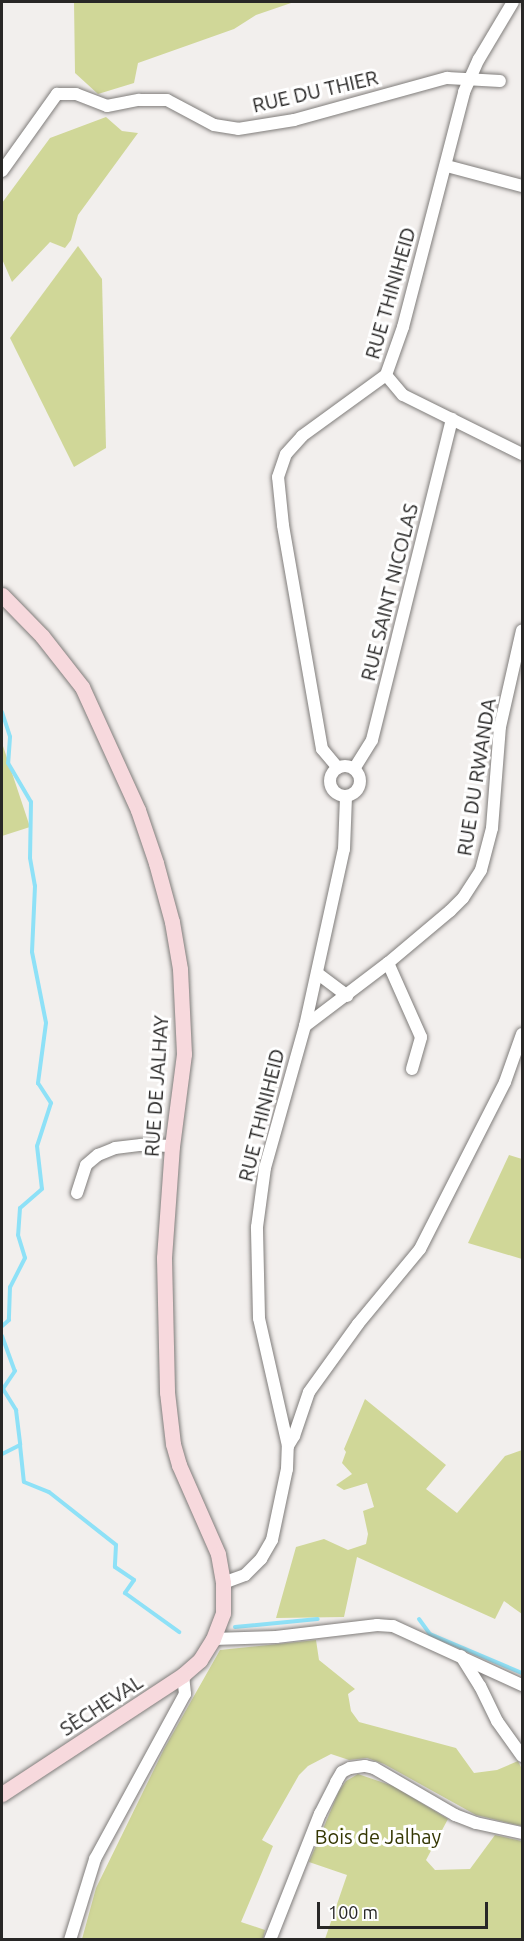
<!DOCTYPE html>
<html>
<head>
<meta charset="utf-8">
<style>
  body { margin:0 }
  #map { position:relative; width:524px; height:1941px; overflow:hidden; background:#f2efed; font-family:Ubuntu,sans-serif }
  div>[style] { position:absolute }
  .green>* { inset:0; background:#d0d798 }
  .stream>* { height:4px; margin:-2px; padding:0 2px; transform-origin:2px; border-radius:2px; background:#8ee1f7 }
  .roads { filter:drop-shadow(0 0 2px #807d7b) drop-shadow(0 0 2px #807d7b) }
  .minor>* { height:12px; margin:-6px; padding:0 6px; transform-origin:6px; border-radius:6px; background:#fff }
  .minor>.ring { margin:-6px; padding:0; box-sizing:content-box; background:none; border:12px solid #fff; border-radius:50% }
  .major>* { height:15px; margin:-7.5px; padding:0 7.5px; transform-origin:7.5px; border-radius:7.5px; background:#f7d9dd }
  span { translate:-50% -50%; white-space:nowrap; text-align:center; line-height:1.15; -webkit-text-stroke:6px #fff; paint-order:stroke }
  .street-label { font-size:20px; color:#282726 }
  .park-label { font-size:20px; color:#343703 }
  .frame { position:absolute; inset:0; border:3px solid #282726; pointer-events:none }
  .scale { position:absolute; left:317px; top:1902px; width:171px; height:27px; box-sizing:border-box; border:3px solid #282726; border-top:0; padding-left:8px; font-size:18px; line-height:21px; white-space:nowrap; color:#282726; -webkit-text-stroke:4px #fff; paint-order:stroke }
</style>
</head>
<body>
<div id="map">
  <div class="green">
    <i style="clip-path:polygon(74px 2px,294px 2px,256px 15px,234px 29px,138px 63px,134px 83px,98px 94px,75px 73px)"></i>
    <i style="clip-path:polygon(106px 117px,122px 131px,138px 133px,78px 215px,71px 240px,65px 248px,50px 242px,12px 282px,2px 259px,2px 203px,50px 138px)"></i>
    <i style="clip-path:polygon(78px 246px,102px 279px,106px 448px,74px 467px,10px 338px)"></i>
    <i style="clip-path:polygon(2px 743px,30px 827px,2px 836px)"></i>
    <i style="clip-path:polygon(509px 1155px,522px 1159px,522px 1259px,468px 1243px)"></i>
    <i style="clip-path:polygon(365px 1399px,446px 1465px,426px 1489px,457px 1513px,505px 1456px,522px 1450px,522px 1614px,504px 1601px,495px 1619px,357px 1557px,344px 1617px,276px 1618px,296px 1547px,324px 1539px,348px 1550px,366px 1544px,368px 1534px,363px 1511px,374px 1507px,367px 1483px,344px 1490px,336px 1485px,352px 1474px,342px 1463px,346px 1452px,344px 1449px)"></i>
    <i style="clip-path:polygon(316px 1640px,319px 1660px,355px 1689px,348px 1694px,351px 1711px,359px 1722px,456px 1748px,474px 1773px,497px 1770px,518px 1761px,522px 1769px,522px 1826px,476px 1815px,384px 1764px,367px 1758px,349px 1760px,331px 1754px,308px 1766px,299px 1775px,262px 1840px,273px 1846px,241px 1922px,265px 1930px,263px 1939px,82px 1939px,96px 1888px,164px 1749px,220px 1650px)"></i>
    <i style="clip-path:polygon(358px 1774px,393px 1786px,448px 1819px,426px 1860px,435px 1870px,470px 1869px,495px 1835px,522px 1841px,522px 1939px,325px 1939px,347px 1875px,309px 1862px,339px 1791px,346px 1781px)"></i>
  </div>
  <div class="stream">
    <i style="left:2px;top:712px;width:26px;rotate:72deg"></i>
    <i style="left:10px;top:737px;width:26px;rotate:94deg"></i>
    <i style="left:8px;top:763px;width:45px;rotate:59.5deg"></i>
    <i style="left:31px;top:802px;width:56px;rotate:91deg"></i>
    <i style="left:30px;top:858px;width:28px;rotate:80deg"></i>
    <i style="left:35px;top:886px;width:66px;rotate:92.6deg"></i>
    <i style="left:32px;top:952px;width:72px;rotate:78.8deg"></i>
    <i style="left:46px;top:1023px;width:61px;rotate:97.6deg"></i>
    <i style="left:38px;top:1083px;width:24px;rotate:57deg"></i>
    <i style="left:51px;top:1103px;width:45px;rotate:108deg"></i>
    <i style="left:37px;top:1146px;width:43px;rotate:83.4deg"></i>
    <i style="left:42px;top:1189px;width:29px;rotate:139deg"></i>
    <i style="left:20px;top:1208px;width:27px;rotate:94deg"></i>
    <i style="left:18px;top:1235px;width:24px;rotate:73deg"></i>
    <i style="left:25px;top:1258px;width:33px;rotate:117deg"></i>
    <i style="left:10px;top:1287px;width:33px;rotate:92deg"></i>
    <i style="left:9px;top:1320px;width:9px;rotate:139deg"></i>
    <i style="left:2px;top:1336px;width:37px;rotate:70deg"></i>
    <i style="left:15px;top:1371px;width:22px;rotate:124deg"></i>
    <i style="left:3px;top:1389px;width:25px;rotate:58deg"></i>
    <i style="left:16px;top:1410px;width:35px;rotate:83deg"></i>
    <i style="left:20px;top:1445px;width:20px;rotate:153deg"></i>
    <i style="left:20px;top:1445px;width:37px;rotate:84deg"></i>
    <i style="left:24px;top:1482px;width:27px;rotate:22deg"></i>
    <i style="left:49px;top:1492px;width:85px;rotate:38.3deg"></i>
    <i style="left:116px;top:1545px;width:22px;rotate:93deg"></i>
    <i style="left:115px;top:1567px;width:23px;rotate:34deg"></i>
    <i style="left:134px;top:1580px;width:16px;rotate:125deg"></i>
    <i style="left:125px;top:1593px;width:67px;rotate:35.8deg"></i>
    <i style="left:419px;top:1619px;width:19px;rotate:54deg"></i>
    <i style="left:430px;top:1634px;width:100px;rotate:23deg"></i>
    <i style="left:235px;top:1627px;width:83px;rotate:-5.5deg"></i>
  </div>
  <div class="roads">
    <div class="minor">
      <i style="left:447px;top:166px;width:78px;rotate:14.9deg"></i>
      <i style="left:2px;top:171px;width:95px;rotate:-54.5deg"></i>
      <i style="left:57px;top:94px;width:19px"></i>
      <i style="left:76px;top:94px;width:33px;rotate:21deg"></i>
      <i style="left:107px;top:106px;width:33px;rotate:-11deg"></i>
      <i style="left:139px;top:100px;width:28px"></i>
      <i style="left:167px;top:100px;width:53px;rotate:28deg"></i>
      <i style="left:214px;top:125px;width:24px;rotate:9deg"></i>
      <i style="left:238px;top:129px;width:57px;rotate:-9.1deg"></i>
      <i style="left:294px;top:120px;width:159px;rotate:-15.4deg"></i>
      <i style="left:447px;top:78px;width:53px;rotate:3.2deg"></i>
      <i style="left:386px;top:375px;width:26px;rotate:50deg"></i>
      <i style="left:403px;top:395px;width:133px;rotate:26.4deg"></i>
      <i class="ring" style="left:330px;top:766px;width:18px;height:18px"></i>
      <i style="left:338px;top:768px;width:25px;rotate:-130deg"></i>
      <i style="left:322px;top:749px;width:227px;rotate:-99.9deg"></i>
      <i style="left:283px;top:525px;width:48px;rotate:-95.9deg"></i>
      <i style="left:278px;top:477px;width:24px;rotate:-71deg"></i>
      <i style="left:286px;top:454px;width:24px;rotate:-48deg"></i>
      <i style="left:302px;top:436px;width:104px;rotate:-36deg"></i>
      <i style="left:386px;top:375px;width:51px;rotate:-70.5deg"></i>
      <i style="left:403px;top:327px;width:243px;rotate:-75.4deg"></i>
      <i style="left:464px;top:92px;width:36px;rotate:-66deg"></i>
      <i style="left:479px;top:59px;width:66px;rotate:-59.2deg"></i>
      <i style="left:354px;top:769px;width:34px;rotate:-58deg"></i>
      <i style="left:372px;top:740px;width:331px;rotate:-76deg"></i>
      <i style="left:317px;top:973px;width:38px;rotate:37deg"></i>
      <i style="left:305px;top:1026px;width:104px;rotate:-37.2deg"></i>
      <i style="left:412px;top:1069px;width:33px;rotate:-74deg"></i>
      <i style="left:421px;top:1037px;width:81px;rotate:-114deg"></i>
      <i style="left:388px;top:963px;width:81px;rotate:-40deg"></i>
      <i style="left:450px;top:911px;width:18px;rotate:-45deg"></i>
      <i style="left:463px;top:898px;width:33px;rotate:-57deg"></i>
      <i style="left:481px;top:870px;width:43px;rotate:-75.3deg"></i>
      <i style="left:492px;top:828px;width:101px;rotate:-85.5deg"></i>
      <i style="left:500px;top:727px;width:99px;rotate:-77.2deg"></i>
      <i style="left:77px;top:1193px;width:29px;rotate:-72deg"></i>
      <i style="left:86px;top:1165px;width:16px;rotate:-40deg"></i>
      <i style="left:98px;top:1155px;width:18px;rotate:-22deg"></i>
      <i style="left:115px;top:1148px;width:26px;rotate:-7deg"></i>
      <i style="left:141px;top:1145px;width:31px;rotate:2deg"></i>
      <i style="left:288px;top:1446px;width:131px;rotate:-102.8deg"></i>
      <i style="left:259px;top:1318px;width:91px;rotate:-91.3deg"></i>
      <i style="left:257px;top:1227px;width:60px;rotate:-82.3deg"></i>
      <i style="left:265px;top:1168px;width:148px;rotate:-74.3deg"></i>
      <i style="left:305px;top:1026px;width:181px;rotate:-77.6deg"></i>
      <i style="left:344px;top:849px;width:53px;rotate:-87.8deg"></i>
      <i style="left:223px;top:1583px;width:23px;rotate:-20deg"></i>
      <i style="left:245px;top:1575px;width:23px;rotate:-45deg"></i>
      <i style="left:261px;top:1559px;width:22px;rotate:-60deg"></i>
      <i style="left:272px;top:1540px;width:73px;rotate:-78.1deg"></i>
      <i style="left:287px;top:1469px;width:23px;rotate:-88deg"></i>
      <i style="left:288px;top:1446px;width:12px;rotate:-59deg"></i>
      <i style="left:294px;top:1436px;width:46px;rotate:-71.2deg"></i>
      <i style="left:309px;top:1392px;width:84px;rotate:-54.2deg"></i>
      <i style="left:358px;top:1324px;width:97px;rotate:-50.4deg"></i>
      <i style="left:420px;top:1249px;width:187px;rotate:-63deg"></i>
      <i style="left:505px;top:1082px;width:51px;rotate:-70.5deg"></i>
      <i style="left:213px;top:1639px;width:63px;rotate:-1.8deg"></i>
      <i style="left:276px;top:1637px;width:102px;rotate:-6.8deg"></i>
      <i style="left:377px;top:1625px;width:16px;rotate:4deg"></i>
      <i style="left:393px;top:1626px;width:142px;rotate:24.6deg"></i>
      <i style="left:461px;top:1656px;width:36px;rotate:58deg"></i>
      <i style="left:480px;top:1686px;width:39px;rotate:64deg"></i>
      <i style="left:497px;top:1721px;width:43px;rotate:54.5deg"></i>
      <i style="left:70px;top:1940px;width:85px;rotate:-72.8deg"></i>
      <i style="left:95px;top:1859px;width:188px;rotate:-61.4deg"></i>
      <i style="left:185px;top:1694px;width:19px;rotate:-96deg"></i>
      <i style="left:270px;top:1940px;width:136px;rotate:-68.4deg"></i>
      <i style="left:320px;top:1814px;width:36px;rotate:-63deg"></i>
      <i style="left:336px;top:1782px;width:12px;rotate:-59deg"></i>
      <i style="left:342px;top:1772px;width:9px;rotate:-27deg"></i>
      <i style="left:350px;top:1768px;width:15px;rotate:-8deg"></i>
      <i style="left:365px;top:1766px;width:9px;rotate:13deg"></i>
      <i style="left:374px;top:1768px;width:94px;rotate:30.1deg"></i>
      <i style="left:455px;top:1815px;width:22px;rotate:21deg"></i>
      <i style="left:476px;top:1823px;width:47px;rotate:12.3deg"></i>
    </div>
    <div class="major">
      <i style="left:2px;top:595px;width:57px;rotate:45.7deg"></i>
      <i style="left:42px;top:636px;width:65px;rotate:51.9deg"></i>
      <i style="left:82px;top:687px;width:135px;rotate:65.5deg"></i>
      <i style="left:138px;top:810px;width:56px;rotate:71.2deg"></i>
      <i style="left:156px;top:863px;width:61px;rotate:74.8deg"></i>
      <i style="left:172px;top:922px;width:48px;rotate:80.3deg"></i>
      <i style="left:180px;top:969px;width:85px;rotate:87.3deg"></i>
      <i style="left:184px;top:1054px;width:93px;rotate:97.4deg"></i>
      <i style="left:172px;top:1146px;width:112px;rotate:94.1deg"></i>
      <i style="left:164px;top:1258px;width:134px;rotate:88.7deg"></i>
      <i style="left:167px;top:1392px;width:52px;rotate:83.4deg"></i>
      <i style="left:173px;top:1444px;width:22px;rotate:74deg"></i>
      <i style="left:179px;top:1465px;width:97px;rotate:66.3deg"></i>
      <i style="left:218px;top:1554px;width:29px;rotate:80deg"></i>
      <i style="left:223px;top:1583px;width:30px;rotate:90deg"></i>
      <i style="left:223px;top:1613px;width:28px;rotate:111deg"></i>
      <i style="left:213px;top:1639px;width:25px;rotate:122deg"></i>
      <i style="left:200px;top:1660px;width:23px;rotate:139deg"></i>
      <i style="left:183px;top:1675px;width:217px;rotate:146.7deg"></i>
    </div>
  </div>
  <div class="street-label">
    <span style="left:315px;top:91px;rotate:-13deg">RUE DU THIER</span>
    <span style="left:390px;top:293px;rotate:-74deg">RUE THINIHEID</span>
    <span style="left:389px;top:592px;rotate:-76deg">RUE SAINT NICOLAS</span>
    <span style="left:476px;top:777px;rotate:-81deg">RUE DU RWANDA</span>
    <span style="left:156px;top:1086px;rotate:-86deg">RUE DE JALHAY</span>
    <span style="left:261px;top:1115px;rotate:-76deg">RUE THINIHEID</span>
    <span style="left:101px;top:1705px;rotate:-33deg">SÈCHEVAL</span>
  </div>
  <div class="park-label">
    <span style="left:378px;top:1836px">Bois de Jalhay</span>
  </div>
  <div class="frame"></div>
  <div class="scale">100 m</div>
</div>
</body>
</html>
